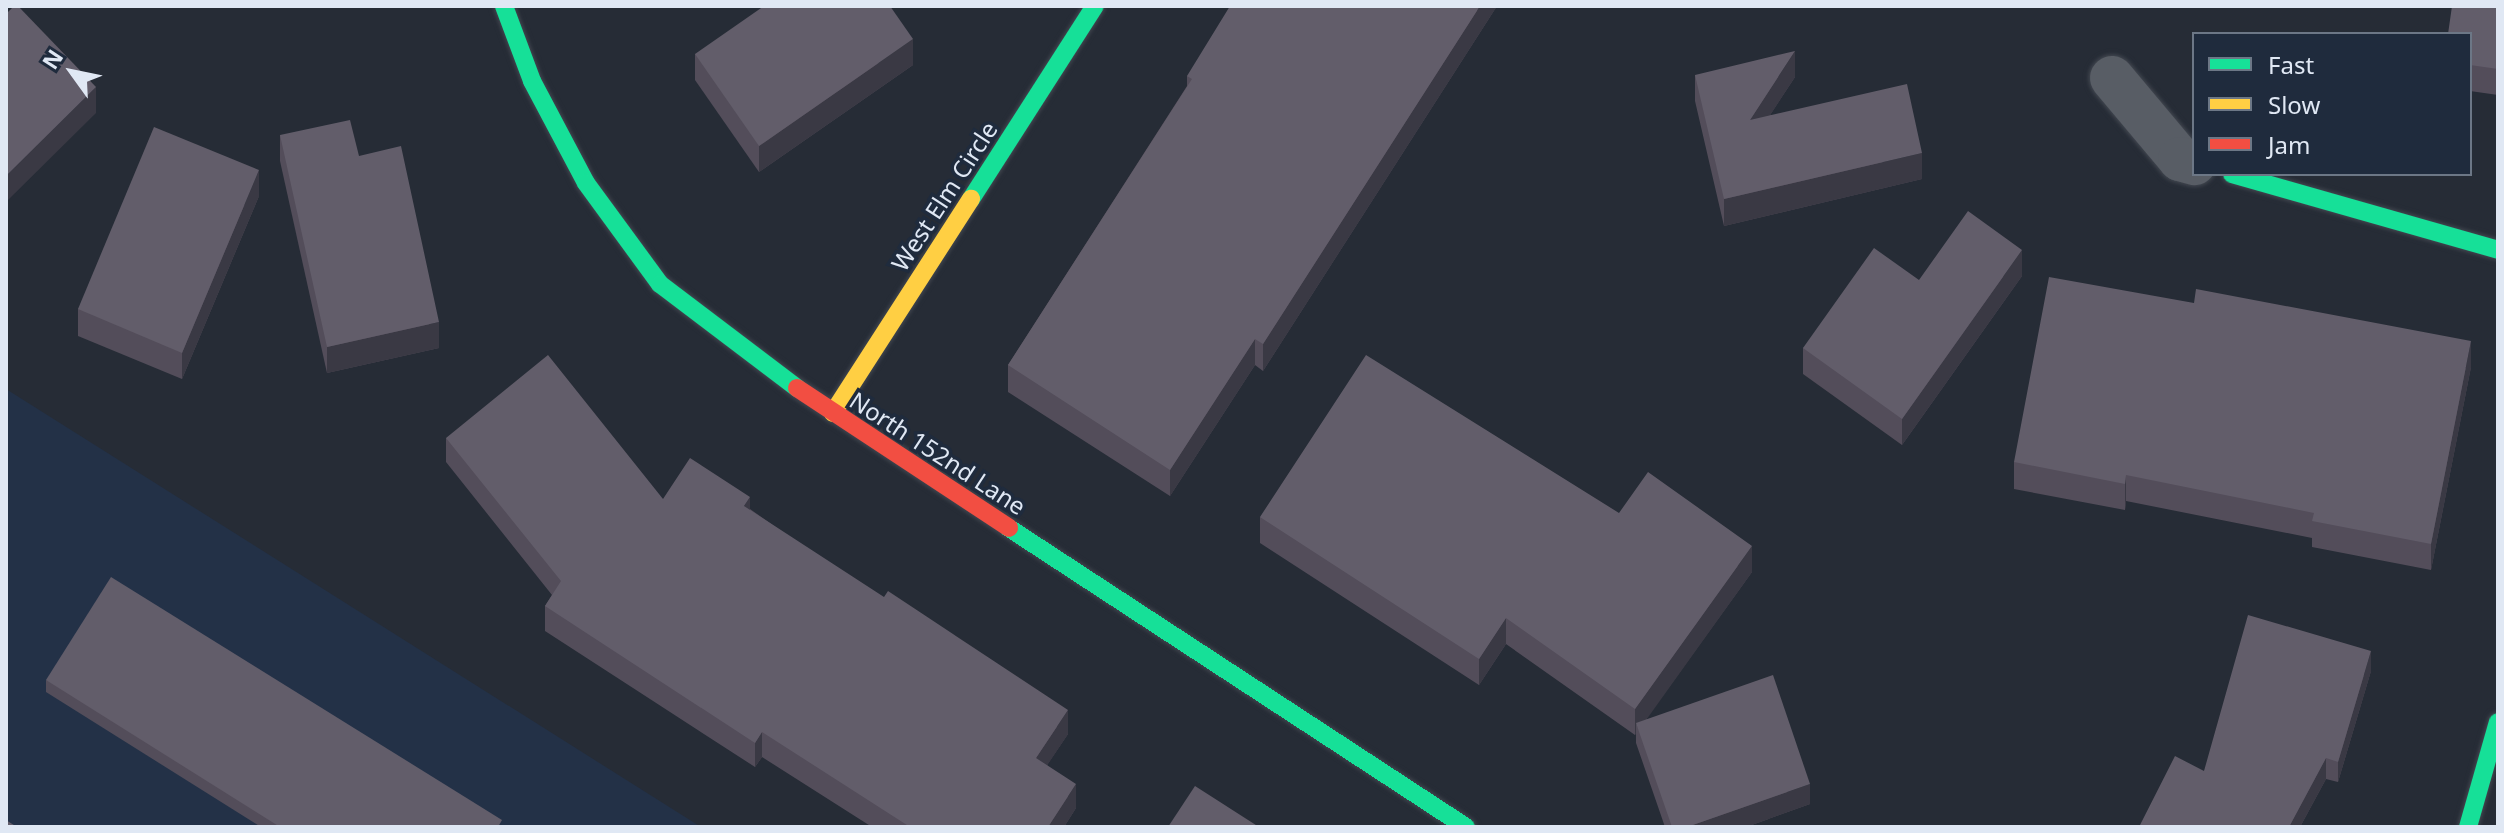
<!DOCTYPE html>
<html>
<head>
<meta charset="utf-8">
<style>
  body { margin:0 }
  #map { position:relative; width:2504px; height:833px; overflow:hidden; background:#262c36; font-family:"Noto Sans",sans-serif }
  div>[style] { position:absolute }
  .built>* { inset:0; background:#233147 }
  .roads { filter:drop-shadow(0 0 2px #424750) drop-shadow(0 0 2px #424750) }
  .street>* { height:44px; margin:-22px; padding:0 22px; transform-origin:22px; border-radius:22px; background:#585d65 }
  .fast>* { height:18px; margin:-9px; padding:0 9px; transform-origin:9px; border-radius:9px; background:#16e098 }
  .slow>* { height:18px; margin:-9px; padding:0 9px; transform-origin:9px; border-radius:9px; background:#ffcf43 }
  .jam>* { height:18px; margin:-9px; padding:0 9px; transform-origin:9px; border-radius:9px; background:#f24e42 }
  .wall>* { inset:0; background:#534d5a }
  .shaded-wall>* { inset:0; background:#3a3944 }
  .building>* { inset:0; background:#625d6a }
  span { translate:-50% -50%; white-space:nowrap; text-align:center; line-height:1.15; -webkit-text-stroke:7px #1f2b3d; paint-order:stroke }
  .street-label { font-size:24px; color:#e0e8f4 }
  .frame { position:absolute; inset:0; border:8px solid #e0e8f4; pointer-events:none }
  .legend { position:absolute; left:2192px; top:32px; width:280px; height:144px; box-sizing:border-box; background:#1f2b3d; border:2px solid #6c7786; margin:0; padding:10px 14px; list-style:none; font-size:24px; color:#e0e8f4 }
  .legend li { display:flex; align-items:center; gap:16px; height:40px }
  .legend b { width:40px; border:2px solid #6c7786 }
  .north { position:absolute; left:32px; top:32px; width:80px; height:80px; -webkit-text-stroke:6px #1f2b3d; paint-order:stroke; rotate:303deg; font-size:22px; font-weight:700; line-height:32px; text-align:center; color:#e0e8f4 }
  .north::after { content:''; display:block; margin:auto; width:28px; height:36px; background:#e0e8f4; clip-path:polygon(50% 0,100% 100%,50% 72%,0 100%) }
</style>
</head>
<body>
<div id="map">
  <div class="built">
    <i style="clip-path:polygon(6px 389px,701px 827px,6px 827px)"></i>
  </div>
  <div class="roads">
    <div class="street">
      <i style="left:2112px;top:78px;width:106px;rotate:50deg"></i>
      <i style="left:2180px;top:159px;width:15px;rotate:16deg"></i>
    </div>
    <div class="fast">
      <i style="left:504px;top:6px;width:80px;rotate:69.5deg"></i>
      <i style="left:532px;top:81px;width:115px;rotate:62.1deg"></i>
      <i style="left:586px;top:183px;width:125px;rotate:53.8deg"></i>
      <i style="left:660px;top:284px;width:172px;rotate:37.2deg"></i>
      <i style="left:2232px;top:174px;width:277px;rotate:15.9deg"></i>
      <i style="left:971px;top:199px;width:229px;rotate:-57.3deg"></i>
      <i style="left:1009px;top:528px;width:546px;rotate:33.2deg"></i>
      <i style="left:2468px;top:827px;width:109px;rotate:-74.1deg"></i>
    </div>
    <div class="slow">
      <i style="left:833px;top:413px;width:255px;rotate:-57.2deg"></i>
    </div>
    <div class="jam">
      <i style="left:797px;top:388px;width:254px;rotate:33.4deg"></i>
    </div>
  </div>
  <div class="wall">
    <i style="clip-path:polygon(1497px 6px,1263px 371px,1255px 365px,1170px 496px,1008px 392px,1008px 365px,1187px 86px,1187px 76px)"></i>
    <i style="clip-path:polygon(2498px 6px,2498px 95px,2470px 91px,2470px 34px)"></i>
    <i style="clip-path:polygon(695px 54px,913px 65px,759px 172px,695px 80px)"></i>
    <i style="clip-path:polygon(1695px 75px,1795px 77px,1770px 115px,1922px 179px,1724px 226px,1695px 101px)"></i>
    <i style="clip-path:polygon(280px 135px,359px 156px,439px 348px,327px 373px,280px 161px)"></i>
    <i style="clip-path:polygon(259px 196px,182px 379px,78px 336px,78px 309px)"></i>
    <i style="clip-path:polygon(2022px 276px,1902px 445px,1803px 374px,1803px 348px,1919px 280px)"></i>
    <i style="clip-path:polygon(2471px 367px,2431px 570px,2312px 547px,2312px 538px,2126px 501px,2125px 510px,2014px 489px,2014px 462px)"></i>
    <i style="clip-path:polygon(446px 438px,663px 499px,750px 509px,1068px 734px,1047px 765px,1076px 808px,1064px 827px,872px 827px,762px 757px,755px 767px,545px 631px,545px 606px,552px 595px,446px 462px)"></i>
    <i style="clip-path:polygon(1619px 513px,1752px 572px,1646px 719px,1810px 804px,1746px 827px,1665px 827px,1636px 743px,1636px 733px,1635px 735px,1506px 644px,1479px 685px,1260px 543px,1260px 517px)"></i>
    <i style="clip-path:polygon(2371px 671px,2338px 782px,2326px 779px,2300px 827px,2139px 827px,2204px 771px)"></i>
    <i style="clip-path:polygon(46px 680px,502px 827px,261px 827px,46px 692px)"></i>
  </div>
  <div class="shaded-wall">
    <i style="clip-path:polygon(1480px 6px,1497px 6px,1263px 371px,1263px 344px)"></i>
    <i style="clip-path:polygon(913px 39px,913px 65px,759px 172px,759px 146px)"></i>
    <i style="clip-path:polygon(1795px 51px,1795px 77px,1750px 146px,1750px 120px)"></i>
    <i style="clip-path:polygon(96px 87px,96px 113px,6px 202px,6px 176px)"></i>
    <i style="clip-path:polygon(1922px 153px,1922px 179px,1724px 226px,1724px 199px)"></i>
    <i style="clip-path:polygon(259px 170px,259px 196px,182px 379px,182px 353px)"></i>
    <i style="clip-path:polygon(2022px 250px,2022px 276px,1902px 445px,1902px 419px)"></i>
    <i style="clip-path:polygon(439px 322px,439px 348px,327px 373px,327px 347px)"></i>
    <i style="clip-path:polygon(1255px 339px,1255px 365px,1170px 496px,1170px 470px)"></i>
    <i style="clip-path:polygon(2471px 341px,2471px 367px,2431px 570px,2431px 544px)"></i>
    <i style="clip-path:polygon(2126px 475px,2126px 501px,2125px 510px,2125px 484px)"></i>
    <i style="clip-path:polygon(750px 497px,750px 521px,744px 506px)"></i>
    <i style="clip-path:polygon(1752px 546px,1752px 572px,1639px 730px,1636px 723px,1636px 733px,1635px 735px,1635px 709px)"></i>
    <i style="clip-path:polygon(1506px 618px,1506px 644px,1479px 685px,1479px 659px)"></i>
    <i style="clip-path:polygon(2371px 651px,2371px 671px,2338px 782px,2338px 762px)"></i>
    <i style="clip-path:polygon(1068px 710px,1068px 734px,1036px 782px,1036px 758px)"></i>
    <i style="clip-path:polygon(762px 732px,762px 757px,755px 767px,755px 743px)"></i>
    <i style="clip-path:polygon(2326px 758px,2326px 779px,2300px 827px,2289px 827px)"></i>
    <i style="clip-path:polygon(1076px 784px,1076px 808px,1064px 827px,1048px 827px)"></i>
    <i style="clip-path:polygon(1810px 784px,1810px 804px,1746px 827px,1687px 827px)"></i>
  </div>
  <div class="building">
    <i style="clip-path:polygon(14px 6px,18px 6px,96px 87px,6px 176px,6px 14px)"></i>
    <i style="clip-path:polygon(764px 6px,890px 6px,913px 39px,759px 146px,695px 54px)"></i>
    <i style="clip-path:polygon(1230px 6px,1480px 6px,1263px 344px,1255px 339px,1170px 470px,1008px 365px,1192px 79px,1187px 76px)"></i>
    <i style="clip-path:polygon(2452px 6px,2498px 6px,2498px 69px,2470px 65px,2470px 34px,2448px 34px)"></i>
    <i style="clip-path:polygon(1795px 51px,1750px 120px,1907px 84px,1922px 153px,1724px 199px,1695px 75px)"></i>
    <i style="clip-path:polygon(350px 120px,359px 156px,401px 146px,439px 322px,327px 347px,280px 135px)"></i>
    <i style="clip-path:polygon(154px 127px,259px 170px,182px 353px,78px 309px)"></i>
    <i style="clip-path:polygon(1968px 211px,2022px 250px,1902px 419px,1803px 348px,1874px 248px,1919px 280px)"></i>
    <i style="clip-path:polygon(2049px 277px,2194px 303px,2196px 289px,2471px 341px,2431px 544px,2312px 521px,2314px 513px,2126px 475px,2125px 484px,2014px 462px)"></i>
    <i style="clip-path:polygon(548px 355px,663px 499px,690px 458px,750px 497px,744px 506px,884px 597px,888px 591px,1068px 710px,1036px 758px,1076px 784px,1048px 827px,910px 827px,762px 732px,755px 743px,545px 606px,561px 581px,446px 438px)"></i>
    <i style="clip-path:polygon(1366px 355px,1619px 513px,1648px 472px,1752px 546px,1635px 709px,1506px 618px,1479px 659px,1260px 517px)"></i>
    <i style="clip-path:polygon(111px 577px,502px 820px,498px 827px,280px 827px,46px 680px)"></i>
    <i style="clip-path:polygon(2248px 615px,2371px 651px,2338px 762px,2326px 758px,2289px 827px,2139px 827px,2175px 756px,2204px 771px)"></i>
    <i style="clip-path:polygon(1773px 675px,1810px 784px,1687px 827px,1672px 827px,1636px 723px)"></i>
    <i style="clip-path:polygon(1195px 786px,1259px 827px,1168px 827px)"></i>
    <i style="clip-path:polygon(6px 820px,17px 827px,6px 827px)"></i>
  </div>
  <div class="street-label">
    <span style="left:944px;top:196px;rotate:-57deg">West Elm Circle</span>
    <span style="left:938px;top:453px;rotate:33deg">North 152nd Lane</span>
  </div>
  <div class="frame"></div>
  <ul class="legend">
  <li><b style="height:10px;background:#16e098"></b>Fast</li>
  <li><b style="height:10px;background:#ffcf43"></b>Slow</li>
  <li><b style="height:10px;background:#f24e42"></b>Jam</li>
  </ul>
  <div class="north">N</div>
</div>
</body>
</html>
